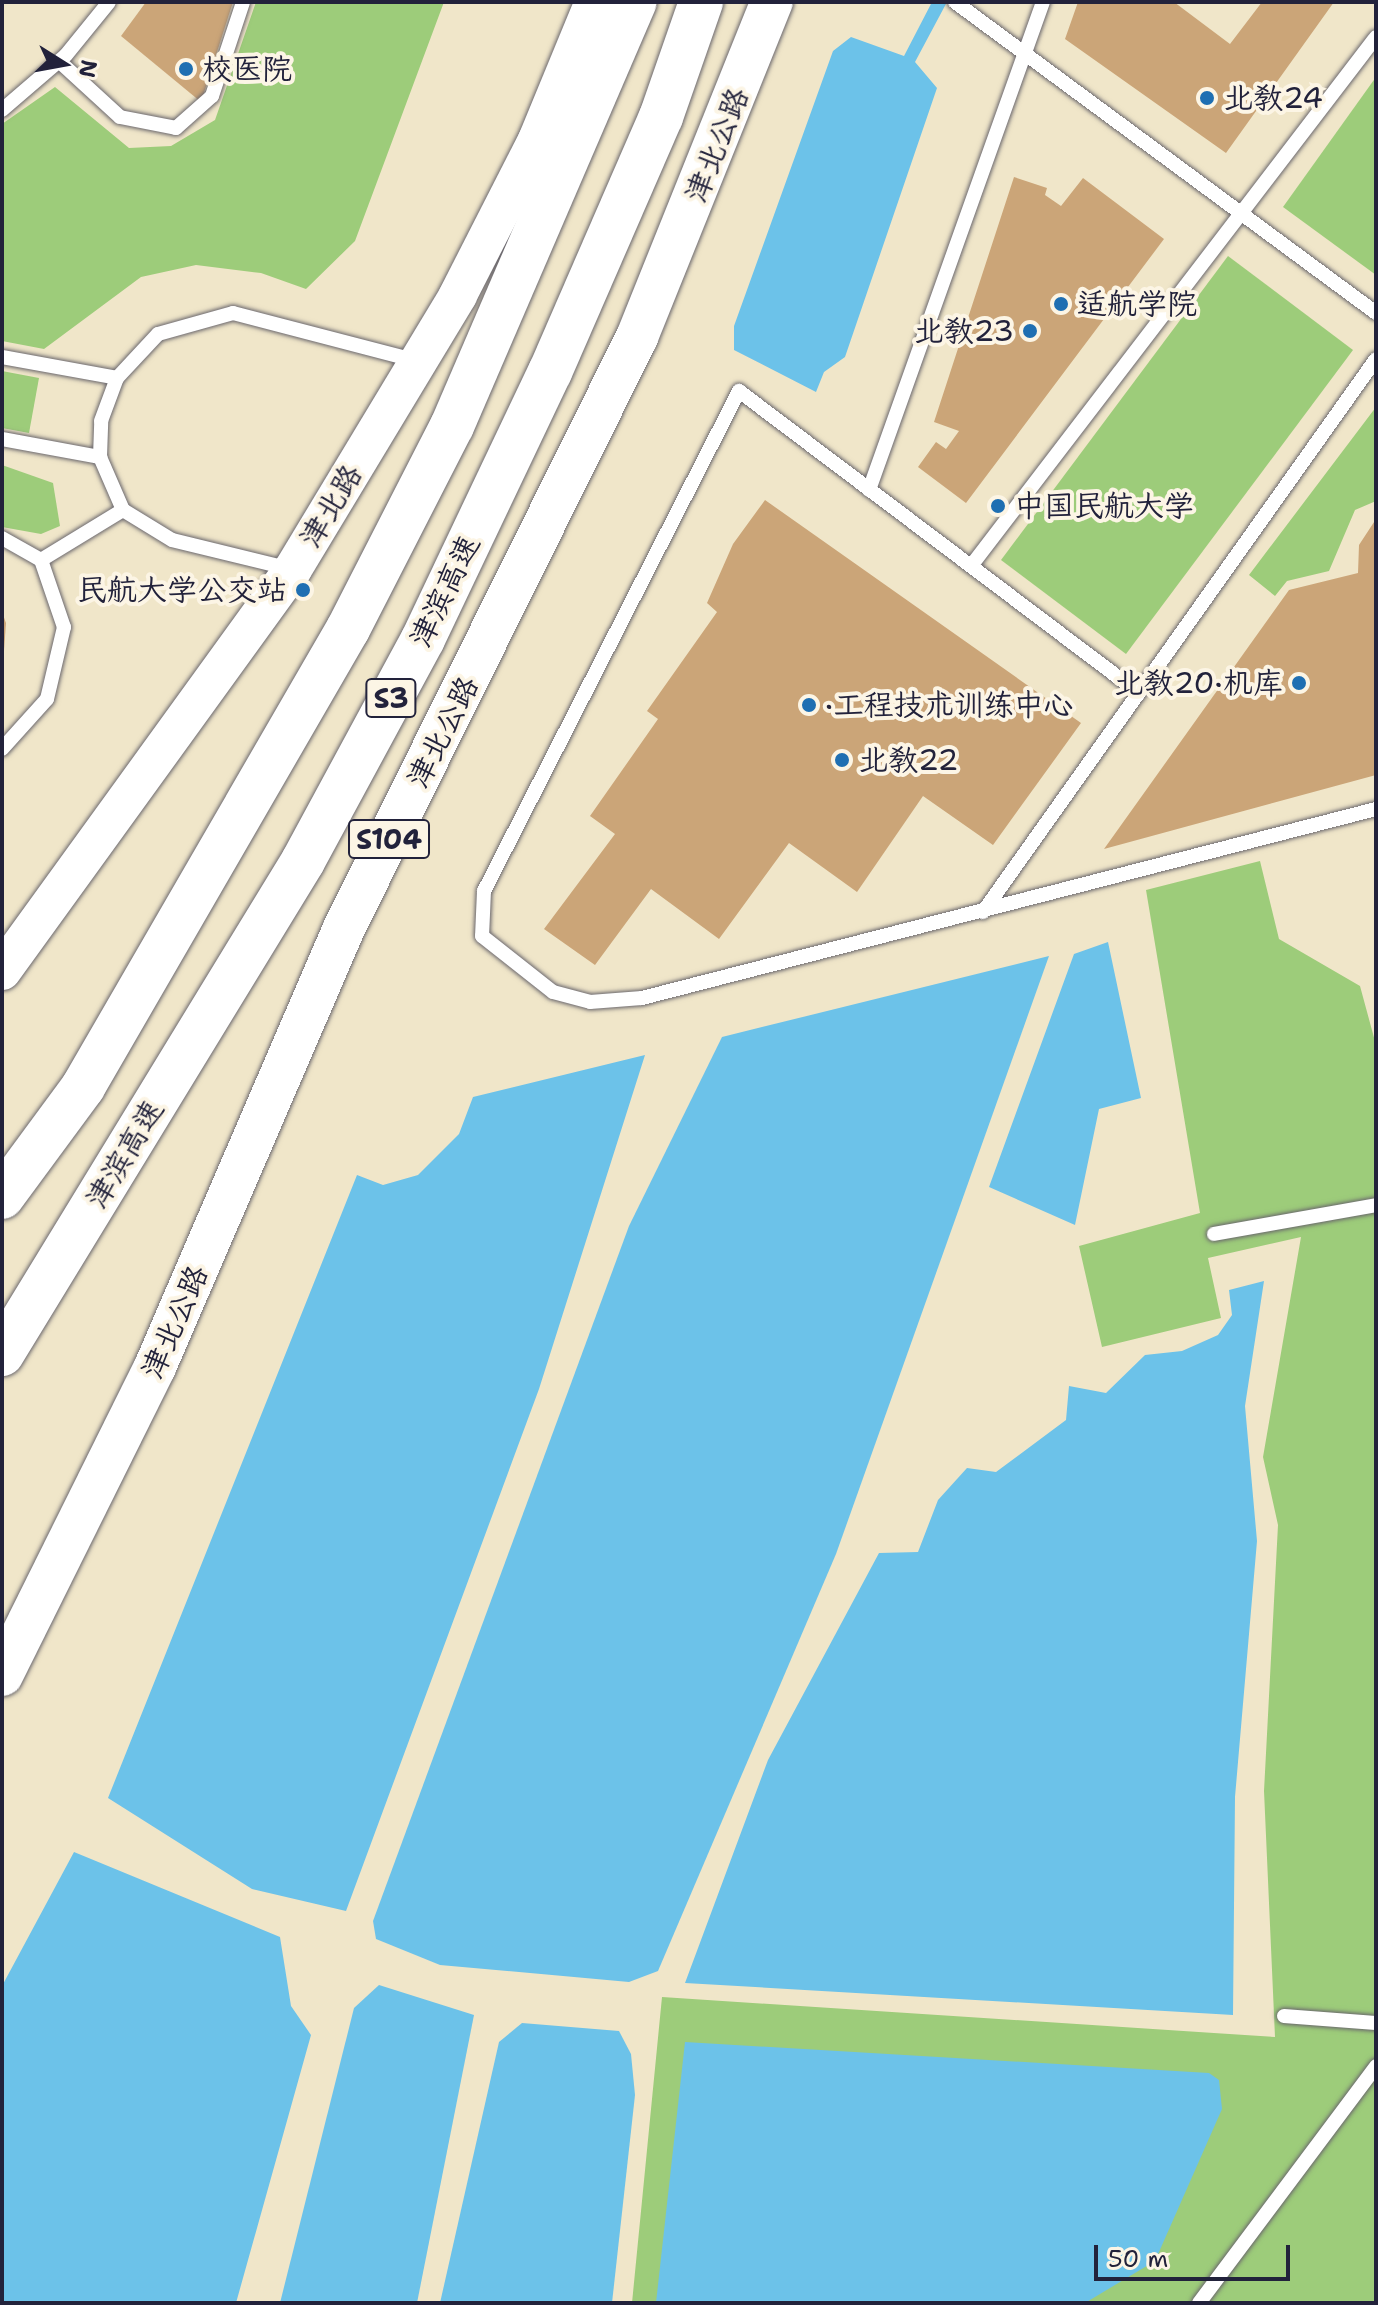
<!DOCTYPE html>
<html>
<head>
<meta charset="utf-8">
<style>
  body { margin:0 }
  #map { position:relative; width:1378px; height:2305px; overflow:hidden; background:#f0e6c9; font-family:"Shantell Sans","LXGW WenKai TC",sans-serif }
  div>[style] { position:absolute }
  .green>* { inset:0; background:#9dcc7a }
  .water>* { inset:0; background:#6cc2e9 }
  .building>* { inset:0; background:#cba578 }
  .roads { filter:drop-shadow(0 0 2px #6a676d) drop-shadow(0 0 2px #6a676d) }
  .lane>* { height:14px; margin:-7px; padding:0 7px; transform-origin:7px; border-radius:7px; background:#fff }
  .secondary>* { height:38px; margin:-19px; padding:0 19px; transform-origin:19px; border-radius:19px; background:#fff }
  .primary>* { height:42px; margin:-21px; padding:0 21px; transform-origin:21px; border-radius:21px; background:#fff }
  .highway>* { height:44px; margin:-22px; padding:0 22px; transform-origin:22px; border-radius:22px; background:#fff }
  .dots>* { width:22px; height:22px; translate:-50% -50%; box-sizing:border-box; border:4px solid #fcf5e5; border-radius:50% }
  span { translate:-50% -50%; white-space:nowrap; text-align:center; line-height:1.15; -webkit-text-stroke:8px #fcf5e5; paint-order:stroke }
  .shield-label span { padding:2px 6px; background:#fcf5e5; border:2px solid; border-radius:6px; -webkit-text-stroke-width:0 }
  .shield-label { font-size:28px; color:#22223b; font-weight:700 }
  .poi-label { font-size:30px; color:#22223b }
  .left { translate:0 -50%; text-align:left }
  .right { translate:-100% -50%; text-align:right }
  .street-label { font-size:30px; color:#22223b }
  .frame { position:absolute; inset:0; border:4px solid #22223b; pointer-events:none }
  .north { position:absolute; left:24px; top:24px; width:80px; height:80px; -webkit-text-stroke:6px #fcf5e5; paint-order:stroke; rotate:101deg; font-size:22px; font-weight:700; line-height:32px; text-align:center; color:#22223b }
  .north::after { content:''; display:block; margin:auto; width:28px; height:36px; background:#22223b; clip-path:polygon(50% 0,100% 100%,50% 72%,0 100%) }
  .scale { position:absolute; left:1094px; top:2245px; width:196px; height:36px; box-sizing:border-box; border:4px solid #22223b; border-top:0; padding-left:10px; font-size:24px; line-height:28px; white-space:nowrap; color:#22223b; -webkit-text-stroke:6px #fcf5e5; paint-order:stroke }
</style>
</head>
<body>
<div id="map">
  <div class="green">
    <i style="clip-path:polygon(256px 2px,444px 2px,355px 241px,306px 289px,261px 273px,196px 265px,141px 277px,44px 349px,2px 341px,2px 124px,55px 87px,129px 148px,171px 146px,215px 120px)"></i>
    <i style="clip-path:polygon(1376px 77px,1376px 275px,1283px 207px)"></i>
    <i style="clip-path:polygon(1228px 256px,1353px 350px,1126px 654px,1001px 560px)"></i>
    <i style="clip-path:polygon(2px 371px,39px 378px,29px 433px,2px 428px)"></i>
    <i style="clip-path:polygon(1376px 407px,1376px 501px,1355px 510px,1329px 571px,1287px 581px,1275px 596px,1249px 575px)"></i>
    <i style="clip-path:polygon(2px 465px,53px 483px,60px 526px,41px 534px,2px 527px)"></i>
    <i style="clip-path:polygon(1260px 861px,1279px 939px,1360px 986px,1376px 1045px,1376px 2303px,632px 2303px,662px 1997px,1275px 2037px,1264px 1791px,1278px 1525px,1263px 1457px,1301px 1237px,1208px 1258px,1221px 1318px,1102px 1347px,1079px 1246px,1200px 1213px,1146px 890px)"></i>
  </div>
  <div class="water">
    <i style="clip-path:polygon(932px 2px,947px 2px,915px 62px,937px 88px,845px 357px,824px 372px,816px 392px,734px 350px,734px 326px,833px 51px,851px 37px,904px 56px)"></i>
    <i style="clip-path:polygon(1108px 942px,1141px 1098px,1099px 1109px,1075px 1225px,989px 1187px,1074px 954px)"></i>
    <i style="clip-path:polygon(1049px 956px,836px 1554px,658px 1971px,629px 1982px,440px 1965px,376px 1939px,373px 1921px,629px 1226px,722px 1037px)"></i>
    <i style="clip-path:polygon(645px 1055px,539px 1389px,346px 1911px,252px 1889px,108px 1798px,357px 1175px,383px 1185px,418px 1175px,459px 1134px,473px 1097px)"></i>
    <i style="clip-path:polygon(1264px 1281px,1245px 1406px,1257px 1541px,1235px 1797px,1233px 2015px,685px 1983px,768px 1760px,879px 1553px,918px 1552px,938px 1500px,967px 1468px,996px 1472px,1066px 1420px,1069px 1386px,1106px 1393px,1145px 1355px,1182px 1351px,1218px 1335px,1232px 1315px,1229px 1290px)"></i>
    <i style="clip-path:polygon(74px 1852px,280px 1937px,291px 2006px,311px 2035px,236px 2303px,2px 2303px,2px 1986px)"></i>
    <i style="clip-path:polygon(379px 1985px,474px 2015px,417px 2303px,280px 2303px,354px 2008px)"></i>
    <i style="clip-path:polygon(522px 2023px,619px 2031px,631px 2054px,635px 2095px,612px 2303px,440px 2303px,499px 2042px)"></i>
    <i style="clip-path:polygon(685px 2042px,1209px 2073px,1219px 2080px,1222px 2109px,1155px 2261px,1085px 2303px,656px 2303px)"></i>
  </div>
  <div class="building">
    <i style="clip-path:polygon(146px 2px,233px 2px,201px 102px,121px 36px)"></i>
    <i style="clip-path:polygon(1078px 2px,1174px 2px,1230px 44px,1262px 2px,1334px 2px,1226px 153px,1065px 39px)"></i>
    <i style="clip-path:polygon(1014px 177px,1047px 188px,1045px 195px,1061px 206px,1083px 178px,1164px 239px,966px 503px,918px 467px,936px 442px,946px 449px,959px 431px,934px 422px)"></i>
    <i style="clip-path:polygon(765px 500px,1081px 723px,993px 845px,923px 796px,857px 892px,789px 843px,719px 939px,651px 889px,595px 965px,544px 929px,615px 834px,590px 816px,658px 719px,647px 711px,717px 612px,707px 603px,733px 544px)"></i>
    <i style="clip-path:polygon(1376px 519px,1376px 775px,1104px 849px,1289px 590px,1358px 573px,1359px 545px)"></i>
    <i style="clip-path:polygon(2px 612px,6px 623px,4px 651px,2px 651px)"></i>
  </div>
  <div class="roads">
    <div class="lane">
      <i style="left:955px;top:2px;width:523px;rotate:36.45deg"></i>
      <i style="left:60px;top:62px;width:81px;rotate:42.5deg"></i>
      <i style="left:120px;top:117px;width:57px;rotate:11.1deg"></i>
      <i style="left:176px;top:128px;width:48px;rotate:-41.6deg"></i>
      <i style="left:212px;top:96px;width:99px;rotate:-71.7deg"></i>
      <i style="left:2px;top:110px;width:84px;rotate:-40.7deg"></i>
      <i style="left:66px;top:55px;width:68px;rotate:-50.9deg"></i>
      <i style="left:2px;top:357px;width:117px;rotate:10.3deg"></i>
      <i style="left:2px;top:439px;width:100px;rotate:10.4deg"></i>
      <i style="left:869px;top:490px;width:518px;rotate:-70.38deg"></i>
      <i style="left:2px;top:538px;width:45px;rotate:29.4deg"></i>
      <i style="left:41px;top:560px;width:71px;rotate:71.1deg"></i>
      <i style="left:64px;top:627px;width:74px;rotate:103.3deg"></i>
      <i style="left:47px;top:699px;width:67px;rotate:132deg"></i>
      <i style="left:41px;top:560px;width:96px;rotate:-31.4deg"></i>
      <i style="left:971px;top:566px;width:666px;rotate:-52.56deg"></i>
      <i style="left:291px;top:569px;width:122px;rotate:-166.3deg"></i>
      <i style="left:172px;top:540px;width:57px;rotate:-148.5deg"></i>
      <i style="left:123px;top:510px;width:58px;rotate:-113.5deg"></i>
      <i style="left:100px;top:457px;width:36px;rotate:-88deg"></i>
      <i style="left:101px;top:421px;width:46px;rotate:-69.6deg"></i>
      <i style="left:117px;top:378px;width:60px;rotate:-47deg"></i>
      <i style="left:158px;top:334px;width:78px;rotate:-15.6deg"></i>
      <i style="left:233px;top:313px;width:187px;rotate:14.6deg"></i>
      <i style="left:1139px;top:693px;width:501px;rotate:-142.95deg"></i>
      <i style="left:739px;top:391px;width:561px;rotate:117.02deg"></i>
      <i style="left:484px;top:891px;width:45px;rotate:92.5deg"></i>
      <i style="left:482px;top:936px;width:90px;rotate:38.3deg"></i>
      <i style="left:553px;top:992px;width:38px;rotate:15deg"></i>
      <i style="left:590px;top:1002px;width:52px;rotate:-4.4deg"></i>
      <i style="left:642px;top:998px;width:758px;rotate:-14.44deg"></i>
      <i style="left:983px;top:912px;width:678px;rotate:-54.6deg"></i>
      <i style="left:1214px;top:1234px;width:165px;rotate:-10.1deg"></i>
      <i style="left:1284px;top:2016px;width:92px;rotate:4.4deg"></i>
      <i style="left:1199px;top:2303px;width:296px;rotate:-53.2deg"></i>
    </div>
    <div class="secondary">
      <i style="left:2px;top:971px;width:496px;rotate:-54.1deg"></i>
      <i style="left:293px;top:569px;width:320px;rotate:-58.9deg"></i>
      <i style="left:458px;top:295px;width:174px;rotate:-63deg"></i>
      <i style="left:537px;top:140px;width:149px;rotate:-67.6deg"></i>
    </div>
    <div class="primary">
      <i style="left:2px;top:1675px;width:344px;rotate:-63.6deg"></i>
      <i style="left:155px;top:1367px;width:478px;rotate:-66.7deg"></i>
      <i style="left:344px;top:928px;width:660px;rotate:-63.63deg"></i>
      <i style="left:637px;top:337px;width:361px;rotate:-68.1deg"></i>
    </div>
    <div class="highway">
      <i style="left:2px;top:1197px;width:137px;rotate:-53.6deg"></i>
      <i style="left:83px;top:1087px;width:529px;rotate:-59.95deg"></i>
      <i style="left:348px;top:629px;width:228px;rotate:-62.9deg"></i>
      <i style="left:452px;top:426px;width:462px;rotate:-66.7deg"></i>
      <i style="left:2px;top:1354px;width:578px;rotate:-58.59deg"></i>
      <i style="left:303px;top:861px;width:252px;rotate:-61.6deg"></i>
      <i style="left:423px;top:639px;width:296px;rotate:-64.6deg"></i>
      <i style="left:550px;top:372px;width:278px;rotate:-66.5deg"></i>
      <i style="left:661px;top:117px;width:122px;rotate:-70.8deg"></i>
    </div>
  </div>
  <div class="dots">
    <i style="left:186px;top:69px;background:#1f6fb2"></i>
    <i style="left:1207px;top:98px;background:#1f6fb2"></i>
    <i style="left:1061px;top:304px;background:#1f6fb2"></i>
    <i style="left:1030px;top:331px;background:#1f6fb2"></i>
    <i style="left:998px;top:506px;background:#1f6fb2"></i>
    <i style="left:303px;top:590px;background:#1f6fb2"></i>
    <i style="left:1299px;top:683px;background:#1f6fb2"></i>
    <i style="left:809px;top:705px;background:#1f6fb2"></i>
    <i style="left:842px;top:760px;background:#1f6fb2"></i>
  </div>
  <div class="shield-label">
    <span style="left:391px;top:698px">S3</span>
    <span style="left:389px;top:839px">S104</span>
  </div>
  <div class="poi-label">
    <span class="left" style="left:202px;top:69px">校医院</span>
    <span class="left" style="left:1223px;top:98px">北教24</span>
    <span class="left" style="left:1077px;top:304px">适航学院</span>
    <span class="right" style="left:1014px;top:331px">北教23</span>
    <span class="left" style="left:1014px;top:506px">中国民航大学</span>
    <span class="right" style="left:287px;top:590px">民航大学公交站</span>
    <span class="right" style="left:1283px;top:683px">北教20·机库</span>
    <span class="left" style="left:825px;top:705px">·工程技术训练中心</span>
    <span class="left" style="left:858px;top:760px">北教22</span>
  </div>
  <div class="street-label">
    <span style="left:717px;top:145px;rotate:-68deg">津北公路</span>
    <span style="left:331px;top:506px;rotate:-59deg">津北路</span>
    <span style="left:445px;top:591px;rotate:-64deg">津滨高速</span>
    <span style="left:443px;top:732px;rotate:-63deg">津北公路</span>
    <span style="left:125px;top:1154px;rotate:-59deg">津滨高速</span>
    <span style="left:175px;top:1322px;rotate:-66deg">津北公路</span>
  </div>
  <div class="frame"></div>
  <div class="north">N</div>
  <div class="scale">50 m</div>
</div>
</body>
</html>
